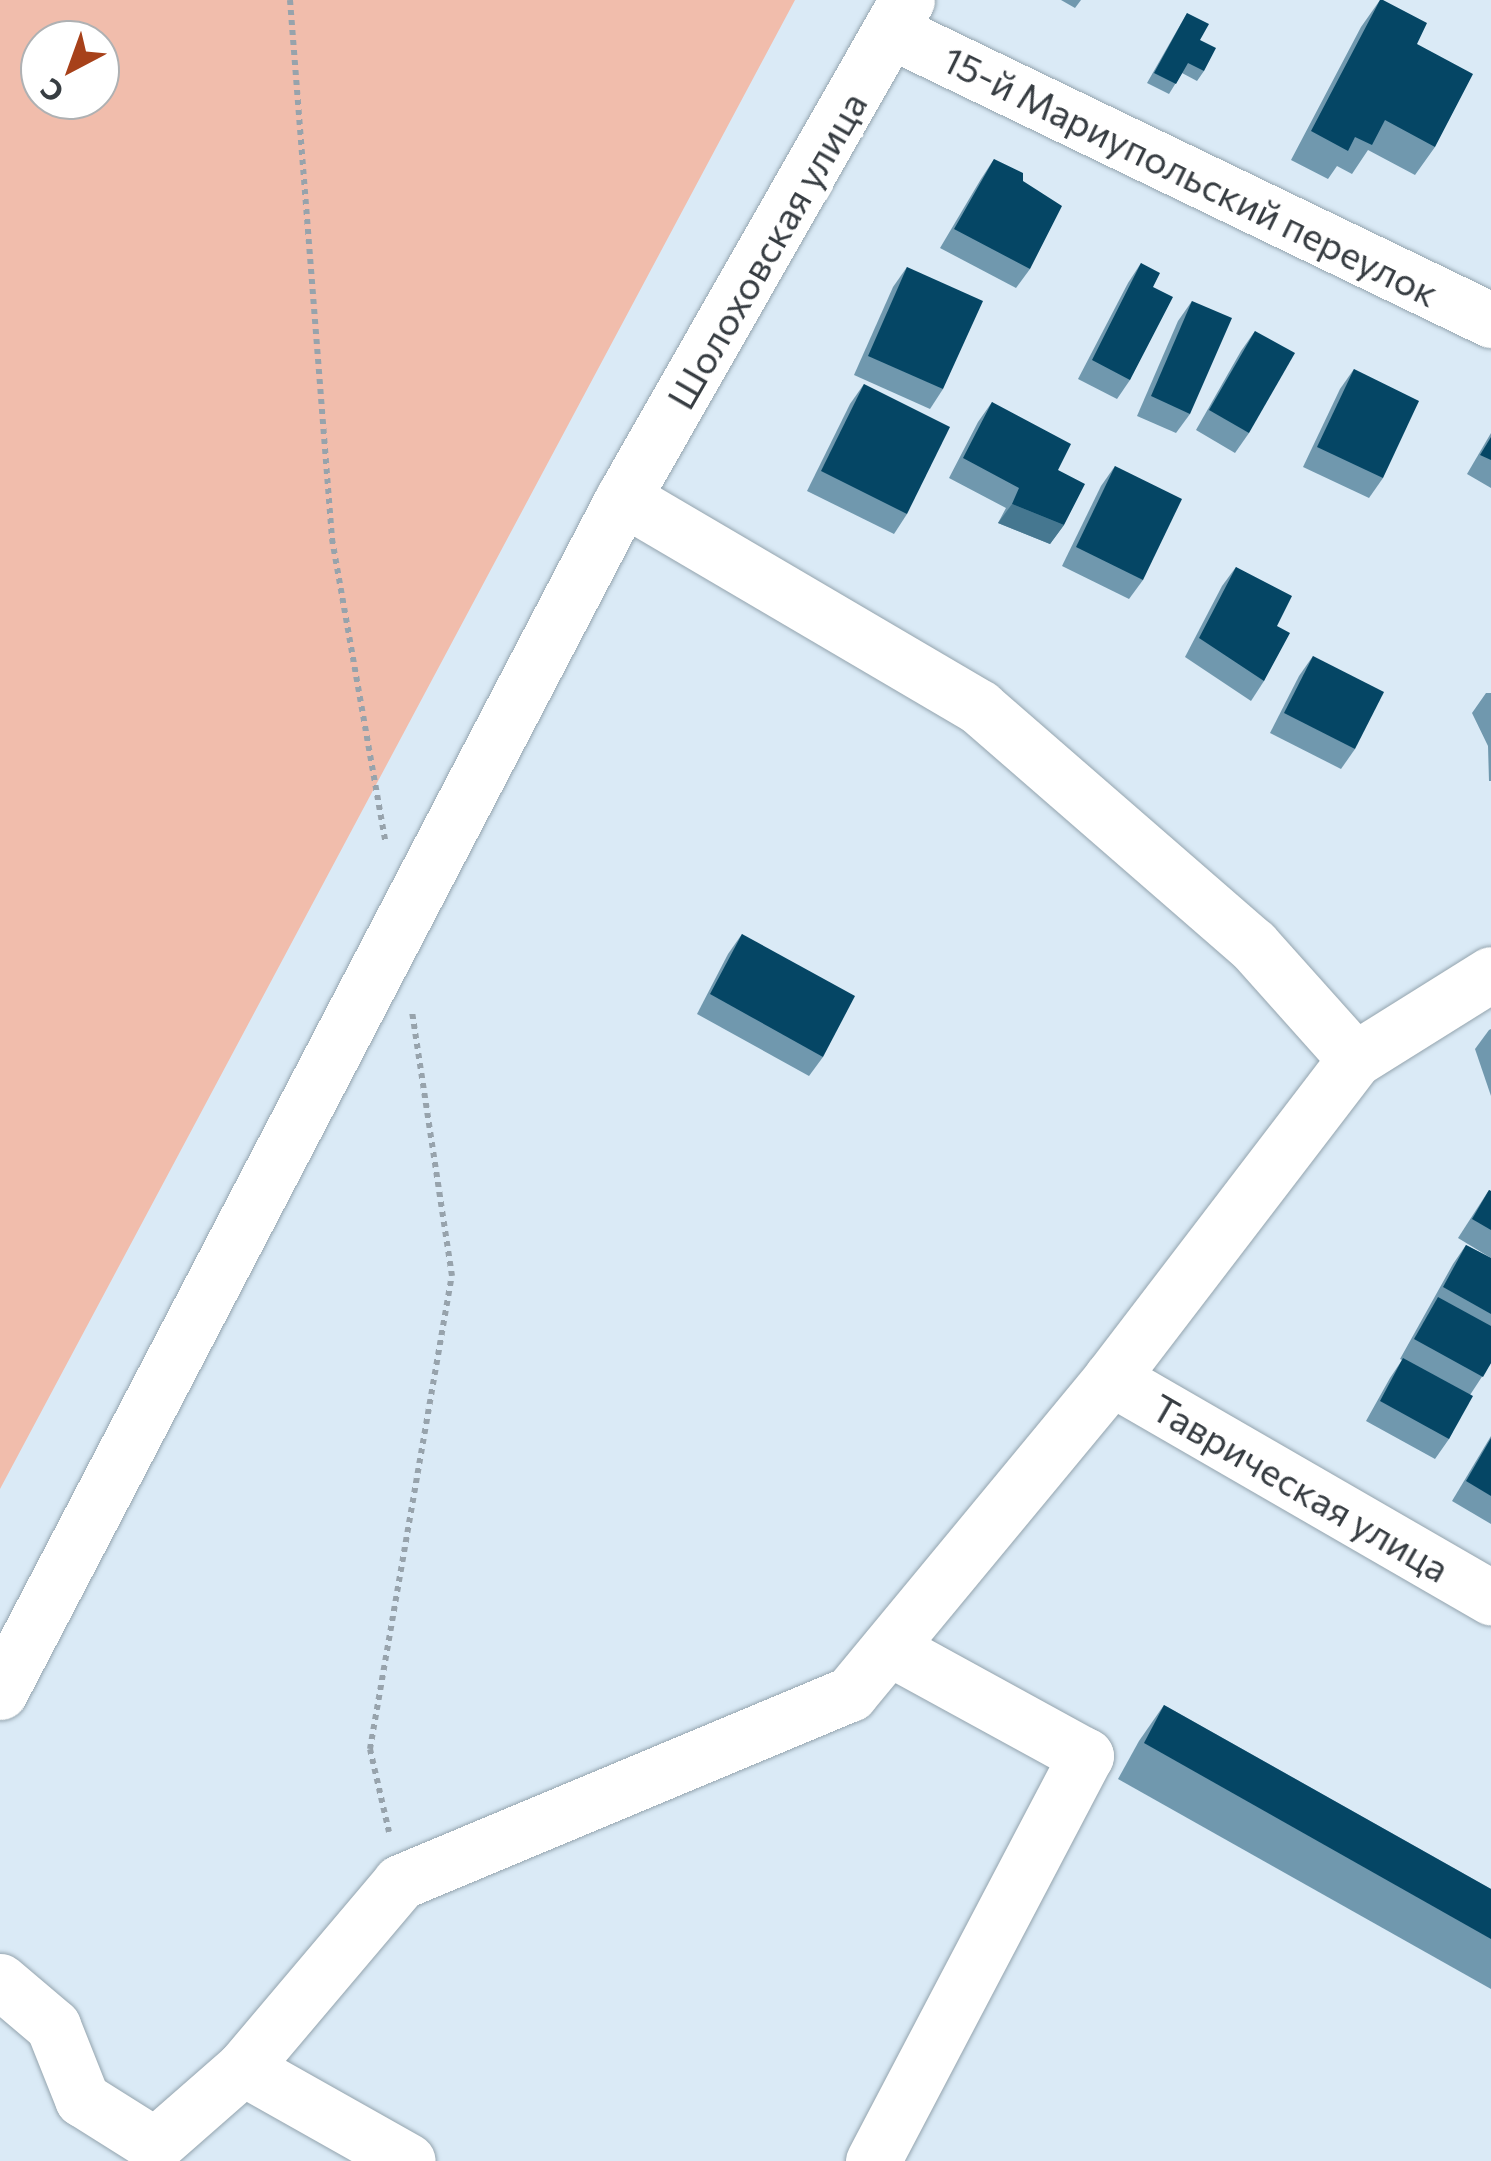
<!DOCTYPE html>
<html>
<head>
<meta charset="utf-8">
<style>
  body { margin:0 }
  #map { position:relative; width:1491px; height:2161px; overflow:hidden; background:#daeaf6; font-family:Commissioner,sans-serif }
  div>[style] { position:absolute }
  .green>* { inset:0; background:#f1bdac }
  .path>* { height:6px; margin-top:-3px; transform-origin:0; background:repeating-linear-gradient(90deg,#97a3ac 0 5px,transparent 0 10px) }
  .roads { filter:drop-shadow(0 0 2px #94a4ae) drop-shadow(0 0 2px #94a4ae) }
  .minor>* { height:55px; margin:-27.5px; padding:0 27.5px; transform-origin:27.5px; border-radius:27.5px; background:#fff }
  .wall>* { inset:0; background:#7098ae }
  .shaded-wall>* { inset:0; background:#457790 }
  .building>* { inset:0; background:#054665 }
  span { translate:-50% -50%; white-space:nowrap; text-align:center; line-height:1.15; -webkit-text-stroke:10px #fff; paint-order:stroke }
  .street-label { font-size:38px; color:#373d42 }
  .north { position:absolute; left:20px; top:20px; width:100px; height:100px; box-sizing:border-box; background:#fff; border:2px solid #afb1b3; border-radius:50%; rotate:221deg; font-size:28px; font-weight:700; line-height:40px; text-align:center; color:#373d42 }
  .north::after { content:''; display:block; margin:auto; width:35px; height:45px; background:#a7411a; clip-path:polygon(50% 0,100% 100%,50% 72%,0 100%) }
</style>
</head>
<body>
<div id="map">
  <div class="green">
    <i style="clip-path:polygon(evenodd,0 0,795px 0,0 1489px,0 0,40px 40px,100px 40px,100px 100px,40px 100px,40px 40px)"></i>
  </div>
  <div class="path">
    <i style="left:290px;top:0;width:541px;rotate:85.54deg"></i>
    <i style="left:332px;top:539px;width:307px;rotate:80deg"></i>
    <i style="left:389px;top:1832px;width:85px;rotate:-102.9deg"></i>
    <i style="left:370px;top:1749px;width:480px;rotate:-80.2deg"></i>
    <i style="left:452px;top:1276px;width:267px;rotate:-98.6deg"></i>
  </div>
  <div class="roads">
    <div class="minor">
      <i style="left:891px;top:31px;width:666px;rotate:25.72deg"></i>
      <i style="left:623px;top:498px;width:413px;rotate:30.4deg"></i>
      <i style="left:979px;top:707px;width:363px;rotate:41deg"></i>
      <i style="left:1253px;top:945px;width:153px;rotate:48.2deg"></i>
      <i style="left:1111px;top:1378px;width:439px;rotate:30deg"></i>
      <i style="left:0;top:1692px;width:1347px;rotate:-62.45deg"></i>
      <i style="left:623px;top:498px;width:573px;rotate:-60.3deg"></i>
      <i style="left:0;top:1981px;width:70px;rotate:40.3deg"></i>
      <i style="left:53px;top:2026px;width:79px;rotate:68.3deg"></i>
      <i style="left:82px;top:2099px;width:86px;rotate:32.2deg"></i>
      <i style="left:155px;top:2145px;width:117px;rotate:-41.2deg"></i>
      <i style="left:243px;top:2068px;width:243px;rotate:-49.8deg"></i>
      <i style="left:400px;top:1882px;width:488px;rotate:-22.7deg"></i>
      <i style="left:850px;top:1694px;width:410px;rotate:-50.4deg"></i>
      <i style="left:1111px;top:1378px;width:402px;rotate:-52.6deg"></i>
      <i style="left:1355px;top:1059px;width:160px;rotate:-32deg"></i>
      <i style="left:243px;top:2068px;width:189px;rotate:29.4deg"></i>
      <i style="left:873px;top:2161px;width:458px;rotate:-62.3deg"></i>
      <i style="left:1086px;top:1756px;width:225px;rotate:-151.3deg"></i>
    </div>
  </div>
  <div class="wall">
    <i style="clip-path:polygon(1061px 0,1081px 0,1075px 8px)"></i>
    <i style="clip-path:polygon(1380px 0,1417px 44px,1435px 147px,1415px 175px,1368px 150px,1352px 174px,1337px 166px,1328px 179px,1291px 160px,1361px 27px)"></i>
    <i style="clip-path:polygon(1187px 13px,1200px 40px,1204px 71px,1197px 81px,1182px 73px,1169px 94px,1147px 83px)"></i>
    <i style="clip-path:polygon(994px 159px,1030px 269px,1016px 288px,940px 248px,981px 179px)"></i>
    <i style="clip-path:polygon(1141px 263px,1153px 287px,1130px 380px,1117px 399px,1078px 379px,1128px 283px)"></i>
    <i style="clip-path:polygon(907px 267px,943px 389px,930px 409px,854px 375px,893px 287px)"></i>
    <i style="clip-path:polygon(1192px 301px,1190px 414px,1176px 433px,1137px 416px,1178px 321px)"></i>
    <i style="clip-path:polygon(1255px 331px,1249px 433px,1235px 453px,1196px 430px,1241px 351px)"></i>
    <i style="clip-path:polygon(1354px 369px,1383px 478px,1369px 498px,1303px 467px,1340px 389px)"></i>
    <i style="clip-path:polygon(864px 384px,907px 514px,894px 534px,807px 491px,850px 404px)"></i>
    <i style="clip-path:polygon(992px 402px,1058px 470px,1064px 525px,1050px 544px,998px 523px,1006px 508px,949px 478px,978px 422px)"></i>
    <i style="clip-path:polygon(1491px 433px,1491px 488px,1467px 474px)"></i>
    <i style="clip-path:polygon(1115px 466px,1143px 580px,1129px 599px,1062px 566px,1101px 486px)"></i>
    <i style="clip-path:polygon(1236px 567px,1277px 626px,1264px 681px,1251px 701px,1185px 657px,1222px 586px)"></i>
    <i style="clip-path:polygon(1313px 656px,1355px 749px,1341px 769px,1270px 733px,1299px 676px)"></i>
    <i style="clip-path:polygon(1486px 693px,1491px 693px,1491px 781px,1489px 781px,1488px 746px,1472px 713px)"></i>
    <i style="clip-path:polygon(742px 934px,823px 1057px,809px 1076px,697px 1014px,728px 954px)"></i>
    <i style="clip-path:polygon(1491px 1029px,1491px 1096px,1475px 1049px,1489px 1030px)"></i>
    <i style="clip-path:polygon(1489px 1190px,1491px 1191px,1491px 1258px,1458px 1238px)"></i>
    <i style="clip-path:polygon(1466px 1245px,1491px 1258px,1491px 1363px,1470px 1395px,1449px 1439px,1435px 1459px,1366px 1421px,1390px 1378px,1402px 1360px,1400px 1359px,1453px 1264px)"></i>
    <i style="clip-path:polygon(1491px 1436px,1491px 1524px,1452px 1501px)"></i>
    <i style="clip-path:polygon(1164px 1705px,1491px 1889px,1491px 1989px,1118px 1779px,1139px 1741px)"></i>
  </div>
  <div class="shaded-wall">
    <i style="clip-path:polygon(1012px 504px,1064px 525px,1050px 544px,998px 523px)"></i>
  </div>
  <div class="building">
    <i style="clip-path:polygon(1380px 0,1383px 0,1427px 23px,1417px 44px,1473px 74px,1435px 147px,1385px 120px,1372px 145px,1355px 137px,1348px 151px,1311px 131px)"></i>
    <i style="clip-path:polygon(1187px 13px,1209px 24px,1200px 40px,1216px 48px,1204px 71px,1188px 63px,1176px 84px,1154px 73px)"></i>
    <i style="clip-path:polygon(994px 159px,1023px 173px,1023px 181px,1062px 206px,1030px 269px,954px 229px)"></i>
    <i style="clip-path:polygon(1141px 263px,1160px 273px,1153px 287px,1173px 297px,1130px 380px,1092px 360px)"></i>
    <i style="clip-path:polygon(907px 267px,983px 301px,943px 389px,868px 356px)"></i>
    <i style="clip-path:polygon(1192px 301px,1232px 318px,1190px 414px,1151px 396px)"></i>
    <i style="clip-path:polygon(1255px 331px,1295px 353px,1249px 433px,1209px 410px)"></i>
    <i style="clip-path:polygon(1354px 369px,1419px 401px,1383px 478px,1317px 447px)"></i>
    <i style="clip-path:polygon(864px 384px,950px 427px,907px 514px,821px 471px)"></i>
    <i style="clip-path:polygon(992px 402px,1071px 444px,1058px 470px,1085px 484px,1064px 525px,1012px 504px,1019px 488px,963px 458px)"></i>
    <i style="clip-path:polygon(1491px 437px,1491px 460px,1480px 455px)"></i>
    <i style="clip-path:polygon(1115px 466px,1182px 499px,1143px 580px,1076px 547px)"></i>
    <i style="clip-path:polygon(1236px 567px,1292px 596px,1277px 626px,1290px 633px,1264px 681px,1199px 638px)"></i>
    <i style="clip-path:polygon(1313px 656px,1384px 692px,1355px 749px,1284px 713px)"></i>
    <i style="clip-path:polygon(742px 934px,855px 996px,823px 1057px,710px 994px)"></i>
    <i style="clip-path:polygon(1489px 1190px,1491px 1191px,1491px 1230px,1472px 1219px)"></i>
    <i style="clip-path:polygon(1466px 1245px,1491px 1258px,1491px 1314px,1443px 1287px)"></i>
    <i style="clip-path:polygon(1438px 1297px,1491px 1326px,1491px 1363px,1483px 1377px,1414px 1339px)"></i>
    <i style="clip-path:polygon(1403px 1358px,1473px 1396px,1449px 1439px,1380px 1401px)"></i>
    <i style="clip-path:polygon(1491px 1438px,1491px 1496px,1466px 1481px)"></i>
    <i style="clip-path:polygon(1164px 1705px,1491px 1889px,1491px 1939px,1144px 1743px)"></i>
  </div>
  <div class="street-label">
    <span style="left:1191px;top:175px;rotate:26deg">15-й Мариупольский переулок</span>
    <span style="left:766px;top:250px;rotate:-60deg">Шолоховская улица</span>
    <span style="left:1301px;top:1487px;rotate:30deg">Таврическая улица</span>
  </div>
  <div class="north">С</div>
</div>
</body>
</html>
